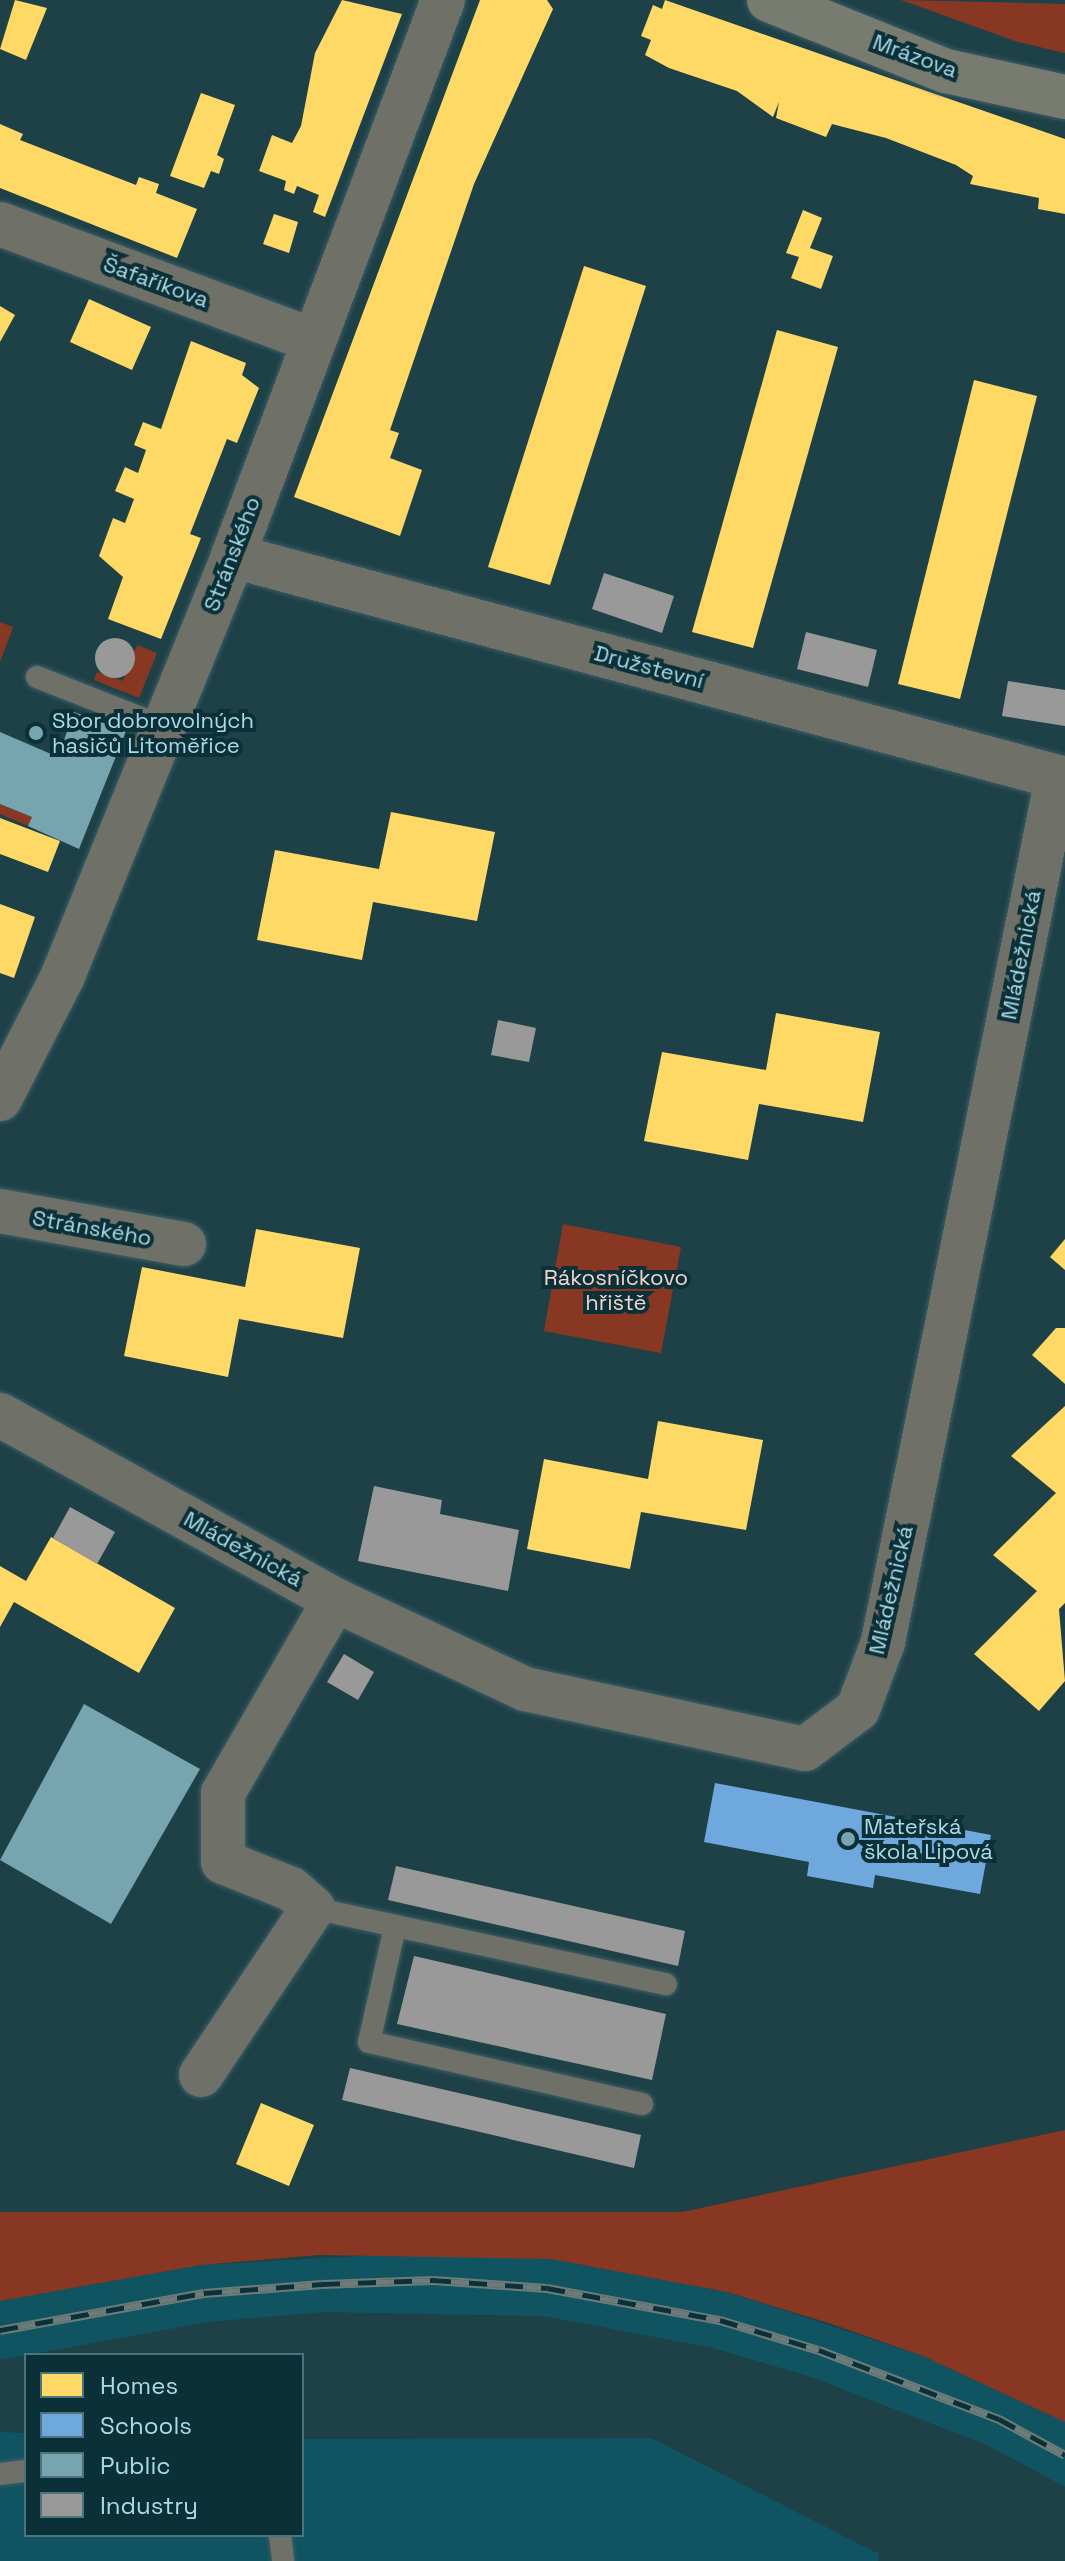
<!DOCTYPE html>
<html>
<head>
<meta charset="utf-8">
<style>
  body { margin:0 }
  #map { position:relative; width:1065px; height:2561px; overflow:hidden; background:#1e4148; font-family:"Space Grotesk",sans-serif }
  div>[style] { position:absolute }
  .built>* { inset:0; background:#105462 }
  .green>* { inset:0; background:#883822 }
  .homes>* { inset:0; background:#ffd966 }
  .schools>* { inset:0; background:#6fa8dc }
  .public>* { inset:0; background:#76a5af }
  .industry>* { inset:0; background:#999 }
  .round { border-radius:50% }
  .roads { filter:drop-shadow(0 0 2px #3d5d65) drop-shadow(0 0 2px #3d5d65) }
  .lane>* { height:22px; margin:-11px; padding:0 11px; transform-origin:11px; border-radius:11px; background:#6f7168 }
  .street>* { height:44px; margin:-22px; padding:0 22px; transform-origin:22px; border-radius:22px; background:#6f7168 }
  .secondary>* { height:44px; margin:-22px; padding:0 22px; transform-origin:22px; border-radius:22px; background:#787b70 }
  .rail>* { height:9px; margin-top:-4.5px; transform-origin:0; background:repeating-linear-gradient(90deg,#0c3038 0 18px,#6d7b79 0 36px); box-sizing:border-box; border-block:2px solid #6d7b79 }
  .dots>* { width:22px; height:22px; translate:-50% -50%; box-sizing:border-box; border:4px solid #0c3038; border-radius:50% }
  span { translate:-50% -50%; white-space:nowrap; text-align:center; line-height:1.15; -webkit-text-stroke:8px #0c3038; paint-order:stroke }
  .street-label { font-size:22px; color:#aadbe8 }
  .poi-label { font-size:22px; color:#aadbe8 }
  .left { translate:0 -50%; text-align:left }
  .park-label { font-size:22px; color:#f3d5cd }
  .legend { position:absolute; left:24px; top:2353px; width:280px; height:184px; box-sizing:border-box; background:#0c3038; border:2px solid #4b747e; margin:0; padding:10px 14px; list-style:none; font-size:24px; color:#aadbe8 }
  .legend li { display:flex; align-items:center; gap:16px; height:40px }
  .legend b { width:40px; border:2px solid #4b747e }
</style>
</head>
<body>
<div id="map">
  <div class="built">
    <i style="clip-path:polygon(433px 2252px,551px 2259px,727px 2292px,923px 2356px,1065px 2422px,1065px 2487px,987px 2445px,811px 2377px,713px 2348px,544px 2316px,323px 2312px,208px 2322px,0 2360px,0 2301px,201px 2265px)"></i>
    <i style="clip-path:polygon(0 2432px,26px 2433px,26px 2535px,302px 2535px,302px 2439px,651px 2438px,879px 2554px,878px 2561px,0 2561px)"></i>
  </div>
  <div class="green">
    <i style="clip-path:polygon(901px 0,1065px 4px,1065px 53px,1018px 42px)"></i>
    <i style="clip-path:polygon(0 622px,13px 627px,0 662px)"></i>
    <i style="clip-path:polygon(137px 645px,157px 653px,139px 698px,94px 680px,97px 672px,123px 681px)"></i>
    <i style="clip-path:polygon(0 804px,32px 817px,28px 826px,0 814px)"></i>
    <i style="clip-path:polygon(563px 1224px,681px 1247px,661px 1353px,544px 1331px)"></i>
    <i style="clip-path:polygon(1065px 2130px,1065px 2422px,923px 2356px,829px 2323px,727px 2292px,551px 2259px,319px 2255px,201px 2265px,0 2301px,0 2212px,682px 2212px)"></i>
  </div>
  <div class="homes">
    <i style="clip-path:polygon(15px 0,47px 8px,26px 60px,0 49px)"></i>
    <i style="clip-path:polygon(342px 0,402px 14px,325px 217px,313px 212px,319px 195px,297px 186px,294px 194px,284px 190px,286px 181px,259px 171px,272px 135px,292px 143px,301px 126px,315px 53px)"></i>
    <i style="clip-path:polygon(480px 0,547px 0,553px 9px,474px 184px,390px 430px,399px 433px,390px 458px,422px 470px,400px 536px,294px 497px)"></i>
    <i style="clip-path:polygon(665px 0,1065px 139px,1065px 214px,1038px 209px,1039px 198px,970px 184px,973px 176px,956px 165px,886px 138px,832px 124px,826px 137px,776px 118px,779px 102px,773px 117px,737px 91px,669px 68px,645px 55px,651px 40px,641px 36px,653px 5px,662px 9px)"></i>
    <i style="clip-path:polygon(201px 93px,235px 105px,217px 155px,224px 159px,219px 174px,211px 171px,204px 188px,170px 176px)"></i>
    <i style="clip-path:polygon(0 124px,23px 134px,20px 140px,136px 185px,139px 177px,159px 184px,156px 193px,197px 209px,177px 258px,0 188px)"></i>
    <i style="clip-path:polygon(803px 210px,822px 218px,810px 248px,833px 256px,821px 289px,791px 278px,799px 257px,786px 253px)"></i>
    <i style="clip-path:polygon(274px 214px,298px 222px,289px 253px,263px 244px)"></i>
    <i style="clip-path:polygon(584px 266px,646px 286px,550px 585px,488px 567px)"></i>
    <i style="clip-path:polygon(89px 299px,151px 327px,132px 370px,70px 342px)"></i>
    <i style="clip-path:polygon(0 306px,15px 315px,0 342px)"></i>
    <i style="clip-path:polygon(777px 330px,838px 347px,753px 648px,692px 632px)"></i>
    <i style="clip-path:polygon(191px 341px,246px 363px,242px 375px,259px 388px,237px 443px,227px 439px,190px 534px,201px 538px,161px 639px,108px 619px,123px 577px,99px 556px,113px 518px,125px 523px,134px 499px,115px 491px,125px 467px,138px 473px,146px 450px,134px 445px,143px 422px,161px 429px)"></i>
    <i style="clip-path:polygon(974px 380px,1037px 396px,960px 699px,898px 684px)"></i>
    <i style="clip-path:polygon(391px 812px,495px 832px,477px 921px,373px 902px,362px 960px,257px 940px,275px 850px,379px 869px)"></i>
    <i style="clip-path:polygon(0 818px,60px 841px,48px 872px,0 854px)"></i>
    <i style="clip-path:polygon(0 904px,35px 917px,14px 978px,0 973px)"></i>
    <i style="clip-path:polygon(776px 1013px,880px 1032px,863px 1122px,759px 1104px,748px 1160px,644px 1141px,662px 1052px,766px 1070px)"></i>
    <i style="clip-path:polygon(256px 1229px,360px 1248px,343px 1338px,239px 1319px,228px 1377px,124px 1356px,142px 1267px,245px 1287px)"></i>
    <i style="clip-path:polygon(1065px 1239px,1065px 1270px,1050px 1257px)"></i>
    <i style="clip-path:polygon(1056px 1328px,1065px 1328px,1065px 1384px,1032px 1355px)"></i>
    <i style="clip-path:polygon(1065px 1406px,1065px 1603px,1059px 1609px,1065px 1681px,1039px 1711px,974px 1654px,1037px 1591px,993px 1555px,1056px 1493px,1011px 1456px)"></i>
    <i style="clip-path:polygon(658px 1421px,763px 1440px,746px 1530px,641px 1512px,630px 1569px,527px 1549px,544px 1459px,648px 1479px)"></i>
    <i style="clip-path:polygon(51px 1537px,175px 1608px,139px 1673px,14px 1602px,0 1627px,0 1566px,26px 1581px)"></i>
    <i style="clip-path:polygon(261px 2103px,314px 2125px,289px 2186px,236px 2164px)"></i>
  </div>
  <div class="schools">
    <i style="clip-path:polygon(715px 1783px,991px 1835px,980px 1894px,875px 1875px,873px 1888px,807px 1876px,809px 1862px,704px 1842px)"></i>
  </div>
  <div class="public">
    <i style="clip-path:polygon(74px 712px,126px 731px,79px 849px,28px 826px,32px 817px,0 804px,0 732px,58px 757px)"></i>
    <i style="clip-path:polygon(84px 1704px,200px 1769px,111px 1924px,0 1860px)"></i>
  </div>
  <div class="industry">
    <i style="clip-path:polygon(604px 573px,674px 596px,662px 633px,592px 609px)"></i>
    <i style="clip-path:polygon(806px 632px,877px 650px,868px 687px,797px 669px)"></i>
    <i class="round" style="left:95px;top:638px;width:40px;height:40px"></i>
    <i style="clip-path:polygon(1008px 681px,1065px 690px,1065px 726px,1002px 716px)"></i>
    <i style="clip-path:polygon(498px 1020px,536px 1028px,529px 1062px,491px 1055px)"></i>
    <i style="clip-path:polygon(374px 1486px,442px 1500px,440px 1514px,519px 1530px,508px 1591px,358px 1561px)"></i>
    <i style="clip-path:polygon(70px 1507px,115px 1532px,97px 1564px,53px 1538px)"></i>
    <i style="clip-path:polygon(344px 1654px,374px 1672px,358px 1700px,327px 1682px)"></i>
    <i style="clip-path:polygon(396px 1866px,685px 1931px,678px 1966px,388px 1900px)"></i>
    <i style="clip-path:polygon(414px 1956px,666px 2014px,652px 2080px,397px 2024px)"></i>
    <i style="clip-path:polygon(350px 2068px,641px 2135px,634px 2168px,342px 2100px)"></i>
  </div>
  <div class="roads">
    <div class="lane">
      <i style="left:37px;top:677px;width:136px;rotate:21.5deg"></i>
      <i style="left:313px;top:1908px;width:361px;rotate:12.2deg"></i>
      <i style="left:395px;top:1927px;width:118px;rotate:102.7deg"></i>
      <i style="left:369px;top:2042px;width:280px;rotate:12.8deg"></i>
      <i style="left:0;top:2474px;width:26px;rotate:-7deg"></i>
      <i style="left:280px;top:2535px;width:26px;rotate:83deg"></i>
    </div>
    <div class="street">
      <i style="left:0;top:224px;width:333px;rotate:20.4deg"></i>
      <i style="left:233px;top:556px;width:861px;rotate:15deg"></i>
      <i style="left:0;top:1099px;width:136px;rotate:-62.9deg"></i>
      <i style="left:62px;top:978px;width:455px;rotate:-67.9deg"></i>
      <i style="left:233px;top:556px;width:594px;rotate:-69.31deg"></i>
      <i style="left:0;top:1211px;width:187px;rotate:10.2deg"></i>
      <i style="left:0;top:1415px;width:383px;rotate:28.9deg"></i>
      <i style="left:335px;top:1600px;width:210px;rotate:25.1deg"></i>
      <i style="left:525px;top:1689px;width:286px;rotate:12.1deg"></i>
      <i style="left:805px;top:1749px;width:66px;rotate:-37deg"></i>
      <i style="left:858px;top:1709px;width:72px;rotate:-69.5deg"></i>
      <i style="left:883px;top:1642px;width:881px;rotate:-78.61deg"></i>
      <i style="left:201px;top:2075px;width:201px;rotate:-56.2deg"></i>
      <i style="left:313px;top:1908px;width:29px;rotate:-139deg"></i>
      <i style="left:291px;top:1889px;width:73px;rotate:-158.3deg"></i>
      <i style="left:223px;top:1862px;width:69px;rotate:-90deg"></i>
      <i style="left:223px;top:1793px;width:223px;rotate:-59.9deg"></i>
    </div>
    <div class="secondary">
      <i style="left:769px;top:0;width:191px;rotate:21.9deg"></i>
      <i style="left:946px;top:71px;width:122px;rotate:12.3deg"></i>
    </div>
  </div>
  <div class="rail">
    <i style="left:0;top:2330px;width:207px;rotate:-10.3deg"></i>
    <i style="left:204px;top:2293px;width:118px;rotate:-4.4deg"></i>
    <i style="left:322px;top:2284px;width:111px;rotate:-2.1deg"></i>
    <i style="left:433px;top:2280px;width:114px;rotate:4deg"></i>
    <i style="left:547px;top:2288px;width:176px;rotate:10.5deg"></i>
    <i style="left:720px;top:2320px;width:103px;rotate:16.9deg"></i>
    <i style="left:819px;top:2350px;width:193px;rotate:21deg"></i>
    <i style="left:999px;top:2419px;width:75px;rotate:28.6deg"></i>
  </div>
  <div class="dots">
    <i style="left:36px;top:733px;background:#79a5b0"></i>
    <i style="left:848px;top:1839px;background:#79a5b0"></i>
  </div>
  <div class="street-label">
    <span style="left:915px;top:56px;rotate:20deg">Mrázova</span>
    <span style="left:156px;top:282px;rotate:20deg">Šafaříkova</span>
    <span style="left:232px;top:554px;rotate:-69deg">Stránského</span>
    <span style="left:649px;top:667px;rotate:15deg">Družstevní</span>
    <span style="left:1021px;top:955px;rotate:-79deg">Mládežnická</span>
    <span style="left:92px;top:1228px;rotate:10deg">Stránského</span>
    <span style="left:243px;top:1549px;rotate:29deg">Mládežnická</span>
    <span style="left:891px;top:1590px;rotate:-77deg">Mládežnická</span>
  </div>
  <div class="poi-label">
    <span class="left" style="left:52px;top:733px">Sbor dobrovolných<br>hasičů Litoměřice</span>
    <span class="left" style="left:864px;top:1839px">Mateřská<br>škola Lipová</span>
  </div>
  <div class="park-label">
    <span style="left:616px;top:1290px">Rákosníčkovo<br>hřiště</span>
  </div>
  <ul class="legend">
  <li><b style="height:22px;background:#ffd966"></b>Homes</li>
  <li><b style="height:22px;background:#6fa8dc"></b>Schools</li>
  <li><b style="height:22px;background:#76a5af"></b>Public</li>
  <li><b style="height:22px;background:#999"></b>Industry</li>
  </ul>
</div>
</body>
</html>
